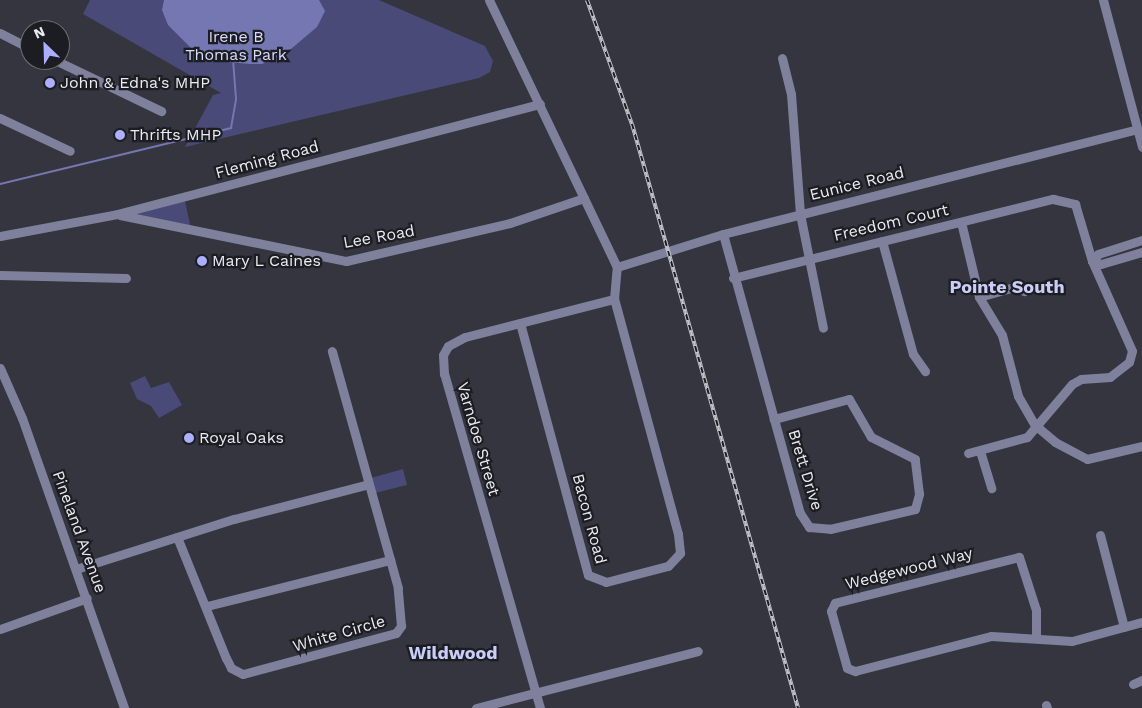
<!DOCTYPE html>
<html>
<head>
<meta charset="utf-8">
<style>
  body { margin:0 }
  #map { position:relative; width:1142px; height:708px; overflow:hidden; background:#34353f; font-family:"Work Sans",sans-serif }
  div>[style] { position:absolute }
  .green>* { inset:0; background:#494a77 }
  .water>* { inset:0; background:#7477b2 }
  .stream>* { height:2px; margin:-1px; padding:0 1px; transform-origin:1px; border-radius:1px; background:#7477b2 }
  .minor>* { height:9px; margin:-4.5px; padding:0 4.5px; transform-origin:4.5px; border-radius:4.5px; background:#7f819c }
  .rail>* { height:4px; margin-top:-2px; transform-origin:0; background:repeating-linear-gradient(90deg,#1c1d22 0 5.5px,#c3c4cb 0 11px); box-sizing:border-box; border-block:1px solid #c3c4cb }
  .dots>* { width:14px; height:14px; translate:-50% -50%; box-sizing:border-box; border:2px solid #1c1d22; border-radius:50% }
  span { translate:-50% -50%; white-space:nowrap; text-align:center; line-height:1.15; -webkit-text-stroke:4.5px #1c1d22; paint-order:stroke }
  .park-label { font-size:16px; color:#d7dafd }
  .poi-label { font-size:16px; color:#ebecf2 }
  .left { translate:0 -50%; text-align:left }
  .street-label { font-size:16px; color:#ebecf2 }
  .neighbourhood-label { font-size:18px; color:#cacdf8; font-weight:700 }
  .north { position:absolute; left:20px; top:20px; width:50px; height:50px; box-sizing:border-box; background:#1c1d22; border:1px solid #6f7075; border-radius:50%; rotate:336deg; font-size:14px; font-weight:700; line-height:20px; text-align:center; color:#ebecf2 }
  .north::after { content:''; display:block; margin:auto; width:18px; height:22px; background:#acaffb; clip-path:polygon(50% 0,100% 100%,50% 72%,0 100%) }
</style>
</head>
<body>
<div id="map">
  <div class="green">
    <i style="clip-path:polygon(90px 0,379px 0,485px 46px,493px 61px,490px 72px,479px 78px,185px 147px,213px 95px,221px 93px,83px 14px)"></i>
    <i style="clip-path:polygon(184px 197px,191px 229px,127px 216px)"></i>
    <i style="clip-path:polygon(145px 376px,151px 388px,169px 382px,182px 405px,159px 418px,151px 406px,137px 399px,130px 383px)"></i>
    <i style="clip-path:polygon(403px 469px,407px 485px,375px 493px,371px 478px)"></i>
  </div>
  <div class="water">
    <i style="clip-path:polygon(164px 0,319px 0,325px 11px,317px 27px,291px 49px,262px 64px,250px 64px,216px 61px,191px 48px,168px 25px,162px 10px)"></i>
  </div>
  <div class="stream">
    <i style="left:0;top:184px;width:238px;rotate:-13.6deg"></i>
    <i style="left:231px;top:128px;width:29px;rotate:-80deg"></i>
    <i style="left:236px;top:99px;width:40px;rotate:-94.3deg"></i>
  </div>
  <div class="minor">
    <i style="left:489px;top:0;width:296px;rotate:64.4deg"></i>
    <i style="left:1103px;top:0;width:152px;rotate:75.1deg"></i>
    <i style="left:0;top:33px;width:34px;rotate:27deg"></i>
    <i style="left:782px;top:58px;width:37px;rotate:76deg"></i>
    <i style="left:791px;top:94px;width:120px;rotate:85.7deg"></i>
    <i style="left:800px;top:214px;width:116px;rotate:78.6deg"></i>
    <i style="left:55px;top:60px;width:118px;rotate:25.7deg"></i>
    <i style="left:0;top:118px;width:77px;rotate:25.2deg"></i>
    <i style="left:120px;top:215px;width:231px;rotate:11.5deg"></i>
    <i style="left:346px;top:261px;width:168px;rotate:-13deg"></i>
    <i style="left:510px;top:223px;width:78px;rotate:-18.7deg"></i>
    <i style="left:961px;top:222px;width:77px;rotate:76.5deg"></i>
    <i style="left:979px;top:297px;width:44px;rotate:58.8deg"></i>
    <i style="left:1002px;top:335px;width:63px;rotate:75.3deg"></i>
    <i style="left:1018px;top:396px;width:34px;rotate:60deg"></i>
    <i style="left:1035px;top:425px;width:26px;rotate:40deg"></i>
    <i style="left:1055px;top:442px;width:36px;rotate:28deg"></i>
    <i style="left:1087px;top:459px;width:57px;rotate:-13.3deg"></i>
    <i style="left:723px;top:234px;width:289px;rotate:74.6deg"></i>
    <i style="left:800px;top:513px;width:17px;rotate:57deg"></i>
    <i style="left:809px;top:527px;width:21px;rotate:5deg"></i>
    <i style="left:830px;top:529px;width:87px;rotate:-13.2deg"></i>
    <i style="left:915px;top:509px;width:16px;rotate:-75deg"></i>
    <i style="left:919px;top:494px;width:35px;rotate:-97deg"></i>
    <i style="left:915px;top:459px;width:49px;rotate:-153.4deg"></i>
    <i style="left:871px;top:437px;width:44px;rotate:-120.1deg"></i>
    <i style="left:849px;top:399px;width:78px;rotate:165.1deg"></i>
    <i style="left:0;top:236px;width:119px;rotate:-10.6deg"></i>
    <i style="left:117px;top:214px;width:437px;rotate:-14.6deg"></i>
    <i style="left:882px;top:241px;width:117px;rotate:74.7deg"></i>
    <i style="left:913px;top:354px;width:21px;rotate:55deg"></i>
    <i style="left:1092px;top:261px;width:9px;rotate:-49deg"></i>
    <i style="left:1098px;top:254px;width:46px;rotate:-17.7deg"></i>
    <i style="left:1092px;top:261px;width:9px;rotate:18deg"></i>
    <i style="left:1101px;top:264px;width:43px;rotate:-16.3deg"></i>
    <i style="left:617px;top:267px;width:111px;rotate:-17.3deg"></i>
    <i style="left:723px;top:234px;width:427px;rotate:-14.2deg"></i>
    <i style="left:0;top:275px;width:126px;rotate:1.4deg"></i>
    <i style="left:733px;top:278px;width:330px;rotate:-13.9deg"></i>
    <i style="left:1053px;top:199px;width:23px;rotate:13deg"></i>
    <i style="left:1075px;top:204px;width:59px;rotate:73.4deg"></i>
    <i style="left:1092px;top:261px;width:98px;rotate:66deg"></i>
    <i style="left:1132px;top:351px;width:11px;rotate:105deg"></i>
    <i style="left:1129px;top:362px;width:24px;rotate:142deg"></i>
    <i style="left:1110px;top:377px;width:29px;rotate:176deg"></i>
    <i style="left:1081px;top:379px;width:10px;rotate:151deg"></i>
    <i style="left:1072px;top:384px;width:70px;rotate:130.3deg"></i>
    <i style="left:1027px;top:437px;width:61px;rotate:164.8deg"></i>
    <i style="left:979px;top:297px;width:36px;rotate:-16deg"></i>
    <i style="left:1014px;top:287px;width:11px;rotate:22deg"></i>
    <i style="left:520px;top:323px;width:261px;rotate:74.9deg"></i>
    <i style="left:588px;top:575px;width:19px;rotate:21deg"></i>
    <i style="left:606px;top:582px;width:64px;rotate:-14.5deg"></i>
    <i style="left:668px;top:566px;width:18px;rotate:-47deg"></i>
    <i style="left:680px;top:553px;width:19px;rotate:-96deg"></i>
    <i style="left:678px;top:534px;width:244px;rotate:-105.2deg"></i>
    <i style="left:614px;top:299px;width:32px;rotate:-85deg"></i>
    <i style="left:0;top:368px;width:55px;rotate:66.3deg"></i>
    <i style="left:22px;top:418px;width:307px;rotate:70.6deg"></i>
    <i style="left:980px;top:451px;width:39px;rotate:73deg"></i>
    <i style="left:1100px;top:535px;width:95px;rotate:75.4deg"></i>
    <i style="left:177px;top:537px;width:131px;rotate:68deg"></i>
    <i style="left:226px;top:658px;width:11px;rotate:63deg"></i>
    <i style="left:231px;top:668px;width:13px;rotate:27deg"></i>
    <i style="left:243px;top:674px;width:158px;rotate:-15deg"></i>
    <i style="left:396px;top:633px;width:9px;rotate:-54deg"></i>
    <i style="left:401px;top:626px;width:38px;rotate:-95deg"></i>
    <i style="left:398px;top:588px;width:246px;rotate:-105.6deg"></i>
    <i style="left:76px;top:569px;width:166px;rotate:-17.6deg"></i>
    <i style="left:234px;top:519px;width:139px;rotate:-14.5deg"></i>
    <i style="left:207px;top:606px;width:189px;rotate:-14.1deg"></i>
    <i style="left:0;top:629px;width:92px;rotate:-19.6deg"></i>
    <i style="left:1036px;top:637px;width:27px;rotate:-90deg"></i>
    <i style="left:1036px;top:610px;width:56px;rotate:-107.8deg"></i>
    <i style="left:1019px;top:557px;width:190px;rotate:166deg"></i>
    <i style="left:835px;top:603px;width:9px;rotate:117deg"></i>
    <i style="left:831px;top:611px;width:59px;rotate:74.3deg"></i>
    <i style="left:847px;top:668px;width:9px;rotate:21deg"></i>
    <i style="left:855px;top:671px;width:140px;rotate:-14.4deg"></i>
    <i style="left:991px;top:636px;width:81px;rotate:3.5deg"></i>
    <i style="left:1072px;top:641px;width:73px;rotate:-15.2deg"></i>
    <i style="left:1133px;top:684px;width:10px;rotate:-24deg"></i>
    <i style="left:1046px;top:705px;width:3px;rotate:72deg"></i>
    <i style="left:476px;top:708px;width:229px;rotate:-14.4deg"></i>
    <i style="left:540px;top:708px;width:348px;rotate:-106deg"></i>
    <i style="left:444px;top:374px;width:19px;rotate:-93deg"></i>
    <i style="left:443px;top:355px;width:10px;rotate:-61deg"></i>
    <i style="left:448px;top:346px;width:19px;rotate:-28deg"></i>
    <i style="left:465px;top:337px;width:154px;rotate:-14.3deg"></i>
  </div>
  <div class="rail">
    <i style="left:587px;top:0;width:132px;rotate:70.1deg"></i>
    <i style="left:632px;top:124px;width:607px;rotate:74.13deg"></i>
  </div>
  <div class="dots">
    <i style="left:50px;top:83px;background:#acaffb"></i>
    <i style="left:120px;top:135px;background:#acaffb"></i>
    <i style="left:202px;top:261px;background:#acaffb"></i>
    <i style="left:189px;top:438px;background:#acaffb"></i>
  </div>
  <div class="park-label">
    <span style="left:236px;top:46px">Irene B<br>Thomas Park</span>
  </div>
  <div class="poi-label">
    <span class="left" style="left:60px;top:83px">John &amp; Edna's MHP</span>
    <span class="left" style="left:130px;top:135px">Thrifts MHP</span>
    <span class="left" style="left:212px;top:261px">Mary L Caines</span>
    <span class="left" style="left:199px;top:438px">Royal Oaks</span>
  </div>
  <div class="street-label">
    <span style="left:267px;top:160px;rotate:-15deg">Fleming Road</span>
    <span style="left:857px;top:184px;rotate:-14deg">Eunice Road</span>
    <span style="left:891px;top:223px;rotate:-13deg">Freedom Court</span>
    <span style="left:379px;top:237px;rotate:-10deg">Lee Road</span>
    <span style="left:478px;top:439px;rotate:74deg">Varndoe Street</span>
    <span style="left:805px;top:470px;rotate:73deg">Brett Drive</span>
    <span style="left:589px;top:519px;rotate:75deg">Bacon Road</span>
    <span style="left:79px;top:532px;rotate:70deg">Pineland Avenue</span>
    <span style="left:909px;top:569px;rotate:-14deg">Wedgewood Way</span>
    <span style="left:339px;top:634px;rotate:-16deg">White Circle</span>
  </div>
  <div class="neighbourhood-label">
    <span style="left:1007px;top:287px">Pointe South</span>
    <span style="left:453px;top:653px">Wildwood</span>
  </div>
  <div class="north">N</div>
</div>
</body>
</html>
